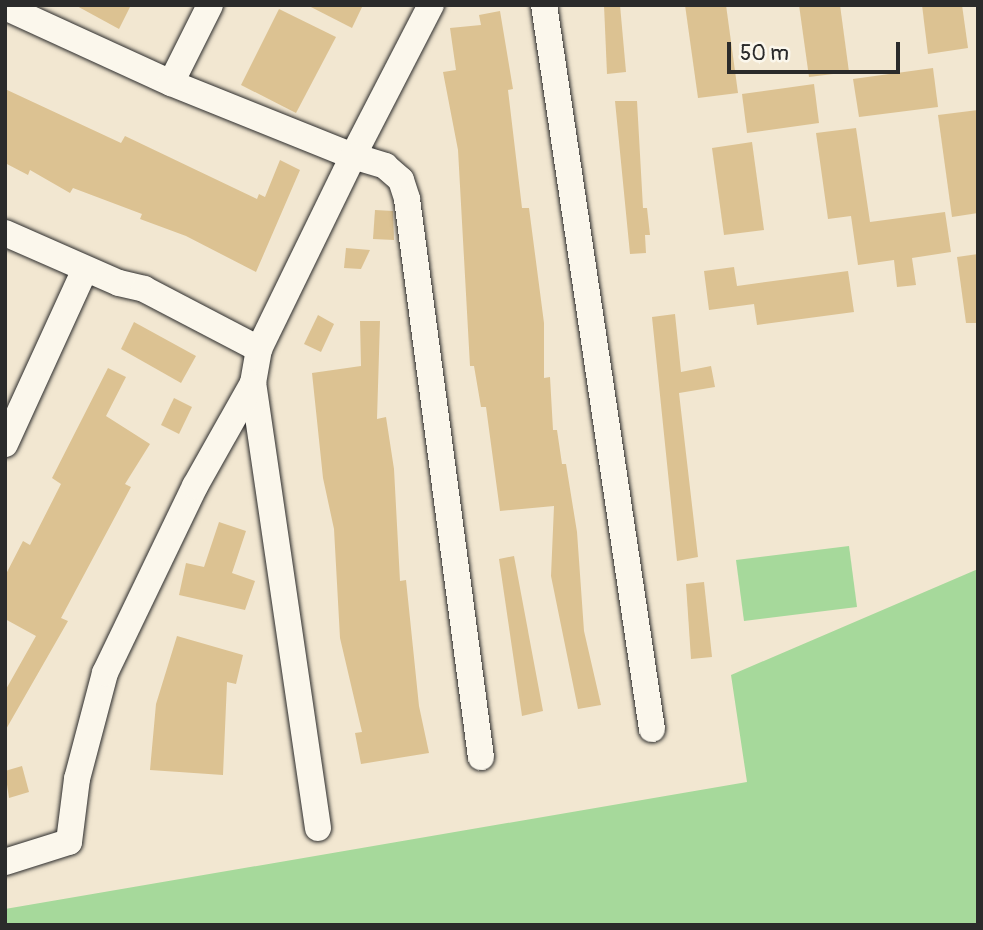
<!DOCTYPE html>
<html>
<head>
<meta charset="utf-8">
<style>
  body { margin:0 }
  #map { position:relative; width:983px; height:930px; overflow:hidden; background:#f2e7d1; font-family:Pangolin,sans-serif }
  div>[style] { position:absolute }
  .green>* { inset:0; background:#a6d99b }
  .building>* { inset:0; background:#dcc292 }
  .roads { filter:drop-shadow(0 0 2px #2b2b2b) drop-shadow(0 0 2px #2b2b2b) }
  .minor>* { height:26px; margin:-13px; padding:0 13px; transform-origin:13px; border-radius:13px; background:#fbf7ec }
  span { translate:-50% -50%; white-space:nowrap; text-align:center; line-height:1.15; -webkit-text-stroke:6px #fbf7ec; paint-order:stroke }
  .frame { position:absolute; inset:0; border:7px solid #2b2b2b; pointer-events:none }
  .scale { position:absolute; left:727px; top:42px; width:173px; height:32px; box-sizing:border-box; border:4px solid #2b2b2b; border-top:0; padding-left:9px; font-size:21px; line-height:24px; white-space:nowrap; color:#2b2b2b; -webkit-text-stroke:5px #fbf7ec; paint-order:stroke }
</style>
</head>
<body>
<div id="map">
  <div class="green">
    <i style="clip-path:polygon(849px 546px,857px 607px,744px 621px,736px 560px)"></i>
    <i style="clip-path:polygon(978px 569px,978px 925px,5px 925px,5px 909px,747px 782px,731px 675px)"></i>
  </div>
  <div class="building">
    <i style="clip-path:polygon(75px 5px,131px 5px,119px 29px)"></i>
    <i style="clip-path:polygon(307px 5px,363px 5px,352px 28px)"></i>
    <i style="clip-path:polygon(604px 5px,620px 5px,626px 72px,607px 74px)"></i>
    <i style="clip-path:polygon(685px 5px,726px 5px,738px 93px,698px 98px)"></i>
    <i style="clip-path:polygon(799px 5px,840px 5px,849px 72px,809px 77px)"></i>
    <i style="clip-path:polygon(922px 5px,962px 5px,968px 48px,928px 54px)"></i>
    <i style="clip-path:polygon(279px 9px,336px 37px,296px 113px,241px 85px)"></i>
    <i style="clip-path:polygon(500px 11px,513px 89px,508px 90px,522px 208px,529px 208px,544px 323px,544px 378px,550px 377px,553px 430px,557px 430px,562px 464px,566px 464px,577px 532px,584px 631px,601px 705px,578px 709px,551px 576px,554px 506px,500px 511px,486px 407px,481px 407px,474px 366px,470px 366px,458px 150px,443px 72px,456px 70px,450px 28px,481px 25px,479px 15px)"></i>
    <i style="clip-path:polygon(933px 68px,938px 107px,859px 117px,853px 79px)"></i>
    <i style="clip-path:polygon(814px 84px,819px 123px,747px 133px,742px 94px)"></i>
    <i style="clip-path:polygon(5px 89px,121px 143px,125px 136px,257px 199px,259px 194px,265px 197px,280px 160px,300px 170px,256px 272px,186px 236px,140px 219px,142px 214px,73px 188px,70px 193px,30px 170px,28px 175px,5px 163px)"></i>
    <i style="clip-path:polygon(615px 101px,637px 101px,643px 208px,647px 208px,650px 235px,645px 235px,646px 253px,630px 254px)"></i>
    <i style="clip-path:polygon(978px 110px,978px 213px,952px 217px,938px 115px)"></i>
    <i style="clip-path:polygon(856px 128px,870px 222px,945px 212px,951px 252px,912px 258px,916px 285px,897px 287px,894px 260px,858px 265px,851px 216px,828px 219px,816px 133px)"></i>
    <i style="clip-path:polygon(752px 142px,764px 230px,724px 235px,712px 148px)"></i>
    <i style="clip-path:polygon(375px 210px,393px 211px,394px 240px,373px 239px)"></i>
    <i style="clip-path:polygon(346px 248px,370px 250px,361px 269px,344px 268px)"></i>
    <i style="clip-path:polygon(978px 254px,978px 323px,966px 323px,957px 257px)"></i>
    <i style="clip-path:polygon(734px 267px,737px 286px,848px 271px,854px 312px,757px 325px,754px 304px,709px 310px,704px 271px)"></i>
    <i style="clip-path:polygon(675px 314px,681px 372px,711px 366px,715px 387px,679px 393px,698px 557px,677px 561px,652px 317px)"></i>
    <i style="clip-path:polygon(318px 315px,334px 324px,321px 352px,304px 344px)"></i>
    <i style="clip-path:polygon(360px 321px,380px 321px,377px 419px,386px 417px,394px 469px,400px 581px,406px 580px,419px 706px,429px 753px,361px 764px,355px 733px,362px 732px,340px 638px,334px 529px,323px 478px,312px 373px,361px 366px)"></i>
    <i style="clip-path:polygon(134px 322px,196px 356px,181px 383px,121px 349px)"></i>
    <i style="clip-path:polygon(108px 368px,126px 377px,106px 416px,150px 444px,125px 484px,131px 487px,61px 618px,68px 621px,5px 731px,5px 691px,36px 636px,5px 619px,5px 576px,23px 541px,30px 545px,61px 484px,52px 478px)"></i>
    <i style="clip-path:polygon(174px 398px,192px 407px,179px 434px,161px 425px)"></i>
    <i style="clip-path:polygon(219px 522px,246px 531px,232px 573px,255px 581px,245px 610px,179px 595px,186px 563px,204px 567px)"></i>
    <i style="clip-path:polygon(514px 556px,543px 711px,522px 716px,499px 559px)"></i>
    <i style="clip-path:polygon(704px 582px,712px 657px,691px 659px,686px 584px)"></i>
    <i style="clip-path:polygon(177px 636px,243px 655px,236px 684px,227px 682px,223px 775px,150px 770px,156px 704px)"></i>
    <i style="clip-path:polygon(22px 766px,29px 792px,9px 798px,5px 771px)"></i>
  </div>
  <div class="roads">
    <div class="minor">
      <i style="left:544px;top:5px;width:732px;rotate:81.52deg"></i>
      <i style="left:5px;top:7px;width:183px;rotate:24.6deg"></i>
      <i style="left:171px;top:83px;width:196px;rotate:21.9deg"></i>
      <i style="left:353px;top:156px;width:170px;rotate:-62.7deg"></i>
      <i style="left:171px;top:83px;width:87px;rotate:-63.4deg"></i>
      <i style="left:5px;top:233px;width:124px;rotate:23.7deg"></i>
      <i style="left:119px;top:283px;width:26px;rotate:13deg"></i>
      <i style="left:144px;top:289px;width:130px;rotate:27.6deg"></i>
      <i style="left:5px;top:444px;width:192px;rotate:-65.4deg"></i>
      <i style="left:318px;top:828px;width:450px;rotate:-98.3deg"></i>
      <i style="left:253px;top:383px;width:35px;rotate:-80deg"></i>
      <i style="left:259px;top:349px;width:215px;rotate:-64deg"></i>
      <i style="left:353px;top:156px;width:34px;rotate:17deg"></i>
      <i style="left:385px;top:166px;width:21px;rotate:41deg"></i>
      <i style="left:401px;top:180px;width:20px;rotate:72deg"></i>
      <i style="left:407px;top:199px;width:563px;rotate:82.45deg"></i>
      <i style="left:5px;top:862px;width:67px;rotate:-17.4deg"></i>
      <i style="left:69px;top:842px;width:64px;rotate:-82.8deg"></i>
      <i style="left:77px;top:779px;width:110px;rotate:-75.2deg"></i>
      <i style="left:105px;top:673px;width:208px;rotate:-64.3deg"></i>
      <i style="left:195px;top:486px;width:118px;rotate:-60.6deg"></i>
    </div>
  </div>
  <div class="frame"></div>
  <div class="scale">50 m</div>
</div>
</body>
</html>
